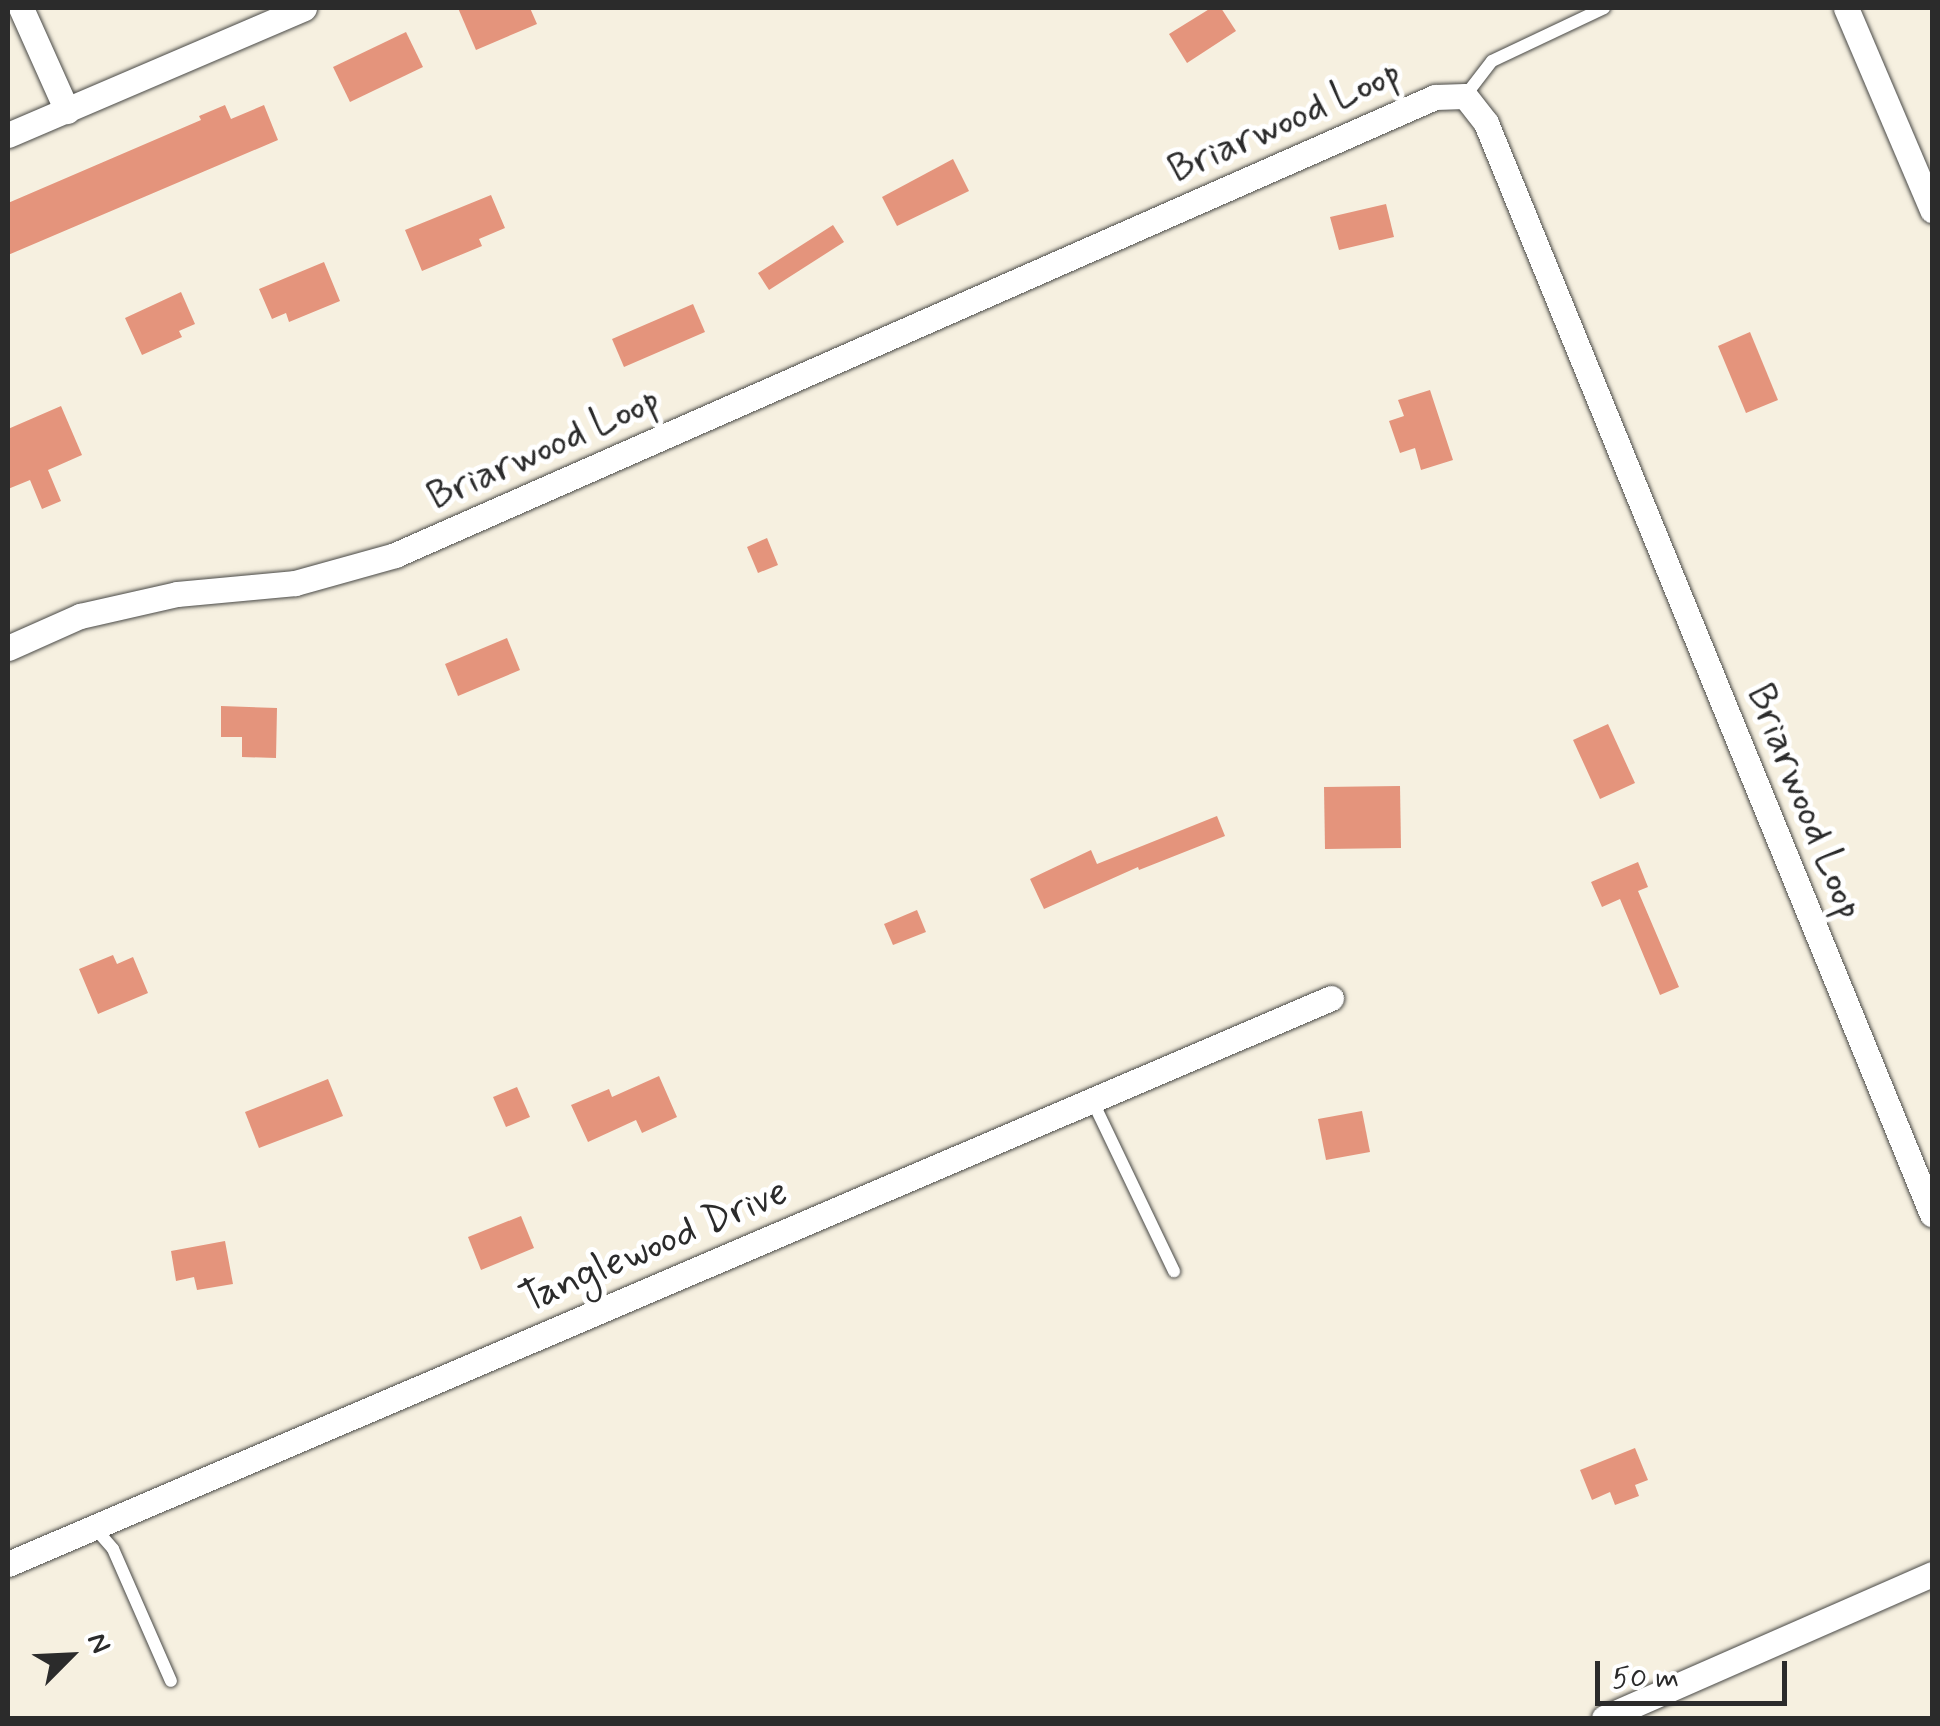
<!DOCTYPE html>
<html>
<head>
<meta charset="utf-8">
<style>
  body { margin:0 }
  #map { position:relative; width:1940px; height:1726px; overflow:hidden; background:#f6f0e0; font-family:Mynerve,sans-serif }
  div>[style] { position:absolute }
  .building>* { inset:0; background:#e4947c }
  .roads { filter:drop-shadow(0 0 2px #494946) drop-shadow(0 0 2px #494946) }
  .service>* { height:12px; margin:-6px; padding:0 6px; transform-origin:6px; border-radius:6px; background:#fff }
  .minor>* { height:25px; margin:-12.5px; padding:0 12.5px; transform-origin:12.5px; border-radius:12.5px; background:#fff }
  span { translate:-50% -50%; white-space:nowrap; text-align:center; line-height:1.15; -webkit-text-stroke:10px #fff; paint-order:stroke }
  .street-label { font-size:40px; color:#2b2b2b }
  .frame { position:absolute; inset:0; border:10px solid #2b2b2b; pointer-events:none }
  .north { position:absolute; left:20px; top:1606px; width:100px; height:100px; -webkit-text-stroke:8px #fff; paint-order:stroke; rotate:66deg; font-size:28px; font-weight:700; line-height:40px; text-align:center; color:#2b2b2b }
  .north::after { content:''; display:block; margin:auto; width:35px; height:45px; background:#2b2b2b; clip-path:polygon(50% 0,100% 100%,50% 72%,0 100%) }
  .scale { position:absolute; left:1595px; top:1661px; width:192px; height:45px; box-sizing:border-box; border:5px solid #2b2b2b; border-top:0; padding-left:12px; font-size:30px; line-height:35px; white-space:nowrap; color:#2b2b2b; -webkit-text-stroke:8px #fff; paint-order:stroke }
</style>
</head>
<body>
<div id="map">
  <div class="building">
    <i style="clip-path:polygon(458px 8px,530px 8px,537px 24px,476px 50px)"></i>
    <i style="clip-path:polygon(1211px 8px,1221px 8px,1236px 31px,1187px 63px,1169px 34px)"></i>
    <i style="clip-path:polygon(406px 32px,423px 67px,350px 102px,333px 67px)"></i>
    <i style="clip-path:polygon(225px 105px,231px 119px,264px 105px,278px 140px,8px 255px,8px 203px,201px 120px,199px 116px)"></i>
    <i style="clip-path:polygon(953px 159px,969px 191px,897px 226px,882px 197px)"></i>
    <i style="clip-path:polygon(491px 195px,505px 228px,479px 239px,482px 246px,422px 271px,405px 230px)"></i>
    <i style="clip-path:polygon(1386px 204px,1394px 237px,1339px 250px,1330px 217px)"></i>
    <i style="clip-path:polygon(833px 225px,844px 242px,769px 290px,758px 273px)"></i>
    <i style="clip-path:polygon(324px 262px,340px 301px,289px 322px,286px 313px,272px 319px,259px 289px)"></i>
    <i style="clip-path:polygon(181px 292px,195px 324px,179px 331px,182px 337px,142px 355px,125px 318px)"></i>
    <i style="clip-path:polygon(693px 304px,705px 332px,624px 367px,612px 339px)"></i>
    <i style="clip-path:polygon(1750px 332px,1778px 400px,1746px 413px,1718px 346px)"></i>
    <i style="clip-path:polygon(1430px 390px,1453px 460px,1421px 470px,1415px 448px,1400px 453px,1389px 421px,1404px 416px,1398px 400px)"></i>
    <i style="clip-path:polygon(61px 406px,82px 455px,48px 470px,61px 501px,42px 509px,30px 480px,8px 489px,8px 429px)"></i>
    <i style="clip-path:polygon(767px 538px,778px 565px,758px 573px,747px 547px)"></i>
    <i style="clip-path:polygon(507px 638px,520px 670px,458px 696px,445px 664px)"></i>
    <i style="clip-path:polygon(221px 706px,277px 708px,276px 758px,242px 757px,242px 737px,221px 737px)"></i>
    <i style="clip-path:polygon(1608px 724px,1635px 783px,1600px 799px,1573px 740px)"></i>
    <i style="clip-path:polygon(1400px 786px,1401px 848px,1325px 849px,1324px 787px)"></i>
    <i style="clip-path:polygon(1217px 816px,1225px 836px,1139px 870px,1138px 867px,1044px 909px,1030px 879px,1091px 850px,1097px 864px)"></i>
    <i style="clip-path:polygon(1638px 862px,1648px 887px,1638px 891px,1679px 987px,1660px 995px,1620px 899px,1602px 907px,1591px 882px)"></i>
    <i style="clip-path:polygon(917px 910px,926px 932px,893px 945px,884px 924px)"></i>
    <i style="clip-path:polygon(113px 955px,117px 964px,133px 957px,148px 993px,98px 1014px,79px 969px)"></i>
    <i style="clip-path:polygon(659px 1076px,677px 1117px,642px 1133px,636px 1120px,588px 1142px,571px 1105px,609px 1089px,612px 1097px)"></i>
    <i style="clip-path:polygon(328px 1079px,343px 1116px,259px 1148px,245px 1112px)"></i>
    <i style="clip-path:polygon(517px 1087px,530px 1117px,506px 1127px,493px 1097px)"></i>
    <i style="clip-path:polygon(1362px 1111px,1370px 1152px,1326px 1160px,1318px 1119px)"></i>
    <i style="clip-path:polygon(521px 1216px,534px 1248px,481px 1270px,468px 1237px)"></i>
    <i style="clip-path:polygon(225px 1241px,233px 1284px,197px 1290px,194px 1277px,176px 1281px,171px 1251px)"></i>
    <i style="clip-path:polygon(1635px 1448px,1648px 1480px,1635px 1485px,1639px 1496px,1615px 1505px,1610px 1492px,1592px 1500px,1580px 1470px)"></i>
  </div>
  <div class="roads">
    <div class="service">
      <i style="left:1465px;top:96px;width:44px;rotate:-52.4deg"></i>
      <i style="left:1492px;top:61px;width:124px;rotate:-25.3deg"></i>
      <i style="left:1092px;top:1100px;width:190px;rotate:64.4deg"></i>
      <i style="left:94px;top:1527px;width:29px;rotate:49deg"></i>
      <i style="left:113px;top:1549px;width:144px;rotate:66.3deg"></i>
    </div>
    <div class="minor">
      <i style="left:21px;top:8px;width:113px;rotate:65.9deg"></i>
      <i style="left:1846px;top:8px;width:220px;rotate:66.9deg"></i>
      <i style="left:8px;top:135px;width:322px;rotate:-23.2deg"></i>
      <i style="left:8px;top:648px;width:79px;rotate:-24deg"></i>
      <i style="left:80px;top:616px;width:99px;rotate:-12.8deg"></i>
      <i style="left:177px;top:594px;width:119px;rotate:-5.3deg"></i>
      <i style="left:295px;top:583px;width:104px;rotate:-15.6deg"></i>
      <i style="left:395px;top:555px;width:1136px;rotate:-23.77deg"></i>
      <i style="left:1435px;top:97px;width:30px;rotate:-2deg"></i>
      <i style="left:1465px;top:96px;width:34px;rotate:52deg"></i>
      <i style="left:1486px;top:123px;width:1179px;rotate:67.77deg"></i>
      <i style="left:8px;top:1564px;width:1439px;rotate:-23.16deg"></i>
      <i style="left:1604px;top:1718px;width:358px;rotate:-23.7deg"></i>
    </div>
  </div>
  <div class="street-label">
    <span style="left:1285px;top:122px;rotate:-24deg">Briarwood Loop</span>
    <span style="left:544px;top:449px;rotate:-24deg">Briarwood Loop</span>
    <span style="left:1804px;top:802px;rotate:68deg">Briarwood Loop</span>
    <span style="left:654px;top:1246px;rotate:-23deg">Tanglewood Drive</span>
  </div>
  <div class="frame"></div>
  <div class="north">N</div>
  <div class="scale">50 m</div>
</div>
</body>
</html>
